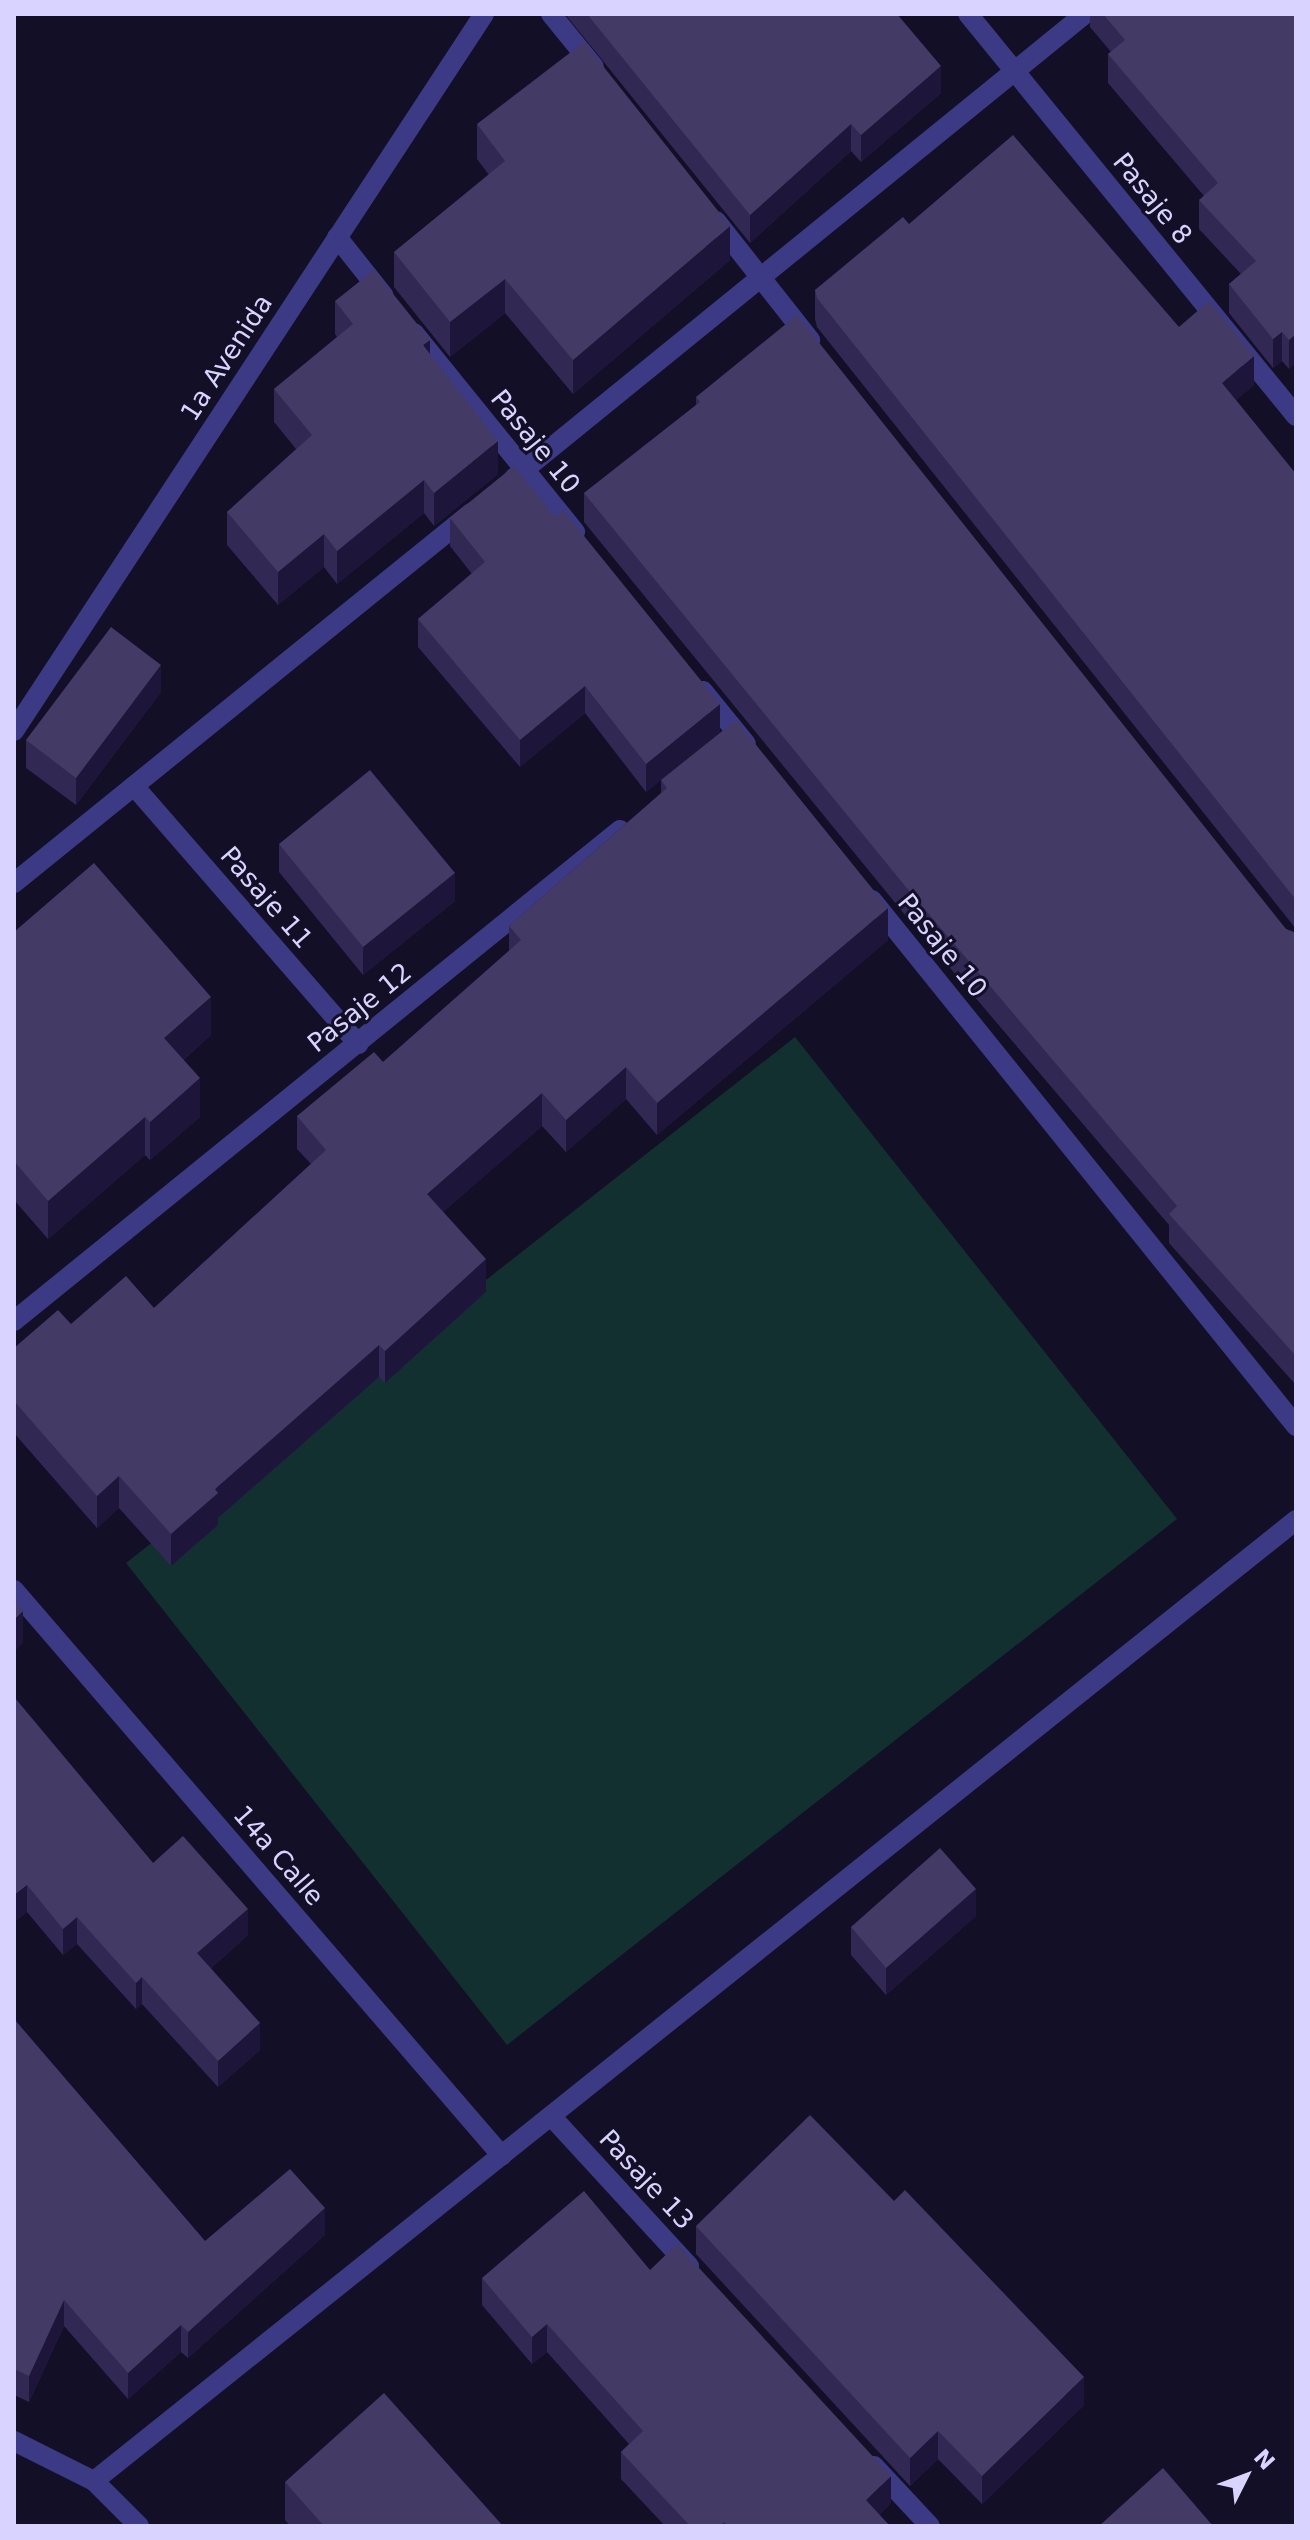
<!DOCTYPE html>
<html>
<head>
<meta charset="utf-8">
<style>
  body { margin:0 }
  #map { position:relative; width:1310px; height:2540px; overflow:hidden; background:#130f26; font-family:"DejaVu Sans",sans-serif }
  div>[style] { position:absolute }
  .green>* { inset:0; background:#12302f }
  .minor>* { height:20px; margin:-10px; padding:0 10px; transform-origin:10px; border-radius:10px; background:#3d3a85 }
  .wall>* { inset:0; background:#312854 }
  .shaded-wall>* { inset:0; background:#1d163a }
  .building>* { inset:0; background:#433a66 }
  span { translate:-50% -50%; white-space:nowrap; text-align:center; line-height:1.15; -webkit-text-stroke:6px #130f26; paint-order:stroke }
  .street-label { font-size:26px; color:#d9d4ff }
  .frame { position:absolute; inset:0; border:16px solid #d9d4ff; pointer-events:none }
  .north { position:absolute; left:1206px; top:2436px; width:80px; height:80px; -webkit-text-stroke:6px #130f26; paint-order:stroke; rotate:48deg; font-size:22px; font-weight:700; line-height:32px; text-align:center; color:#d9d4ff }
  .north::after { content:''; display:block; margin:auto; width:28px; height:36px; background:#d9d4ff; clip-path:polygon(50% 0,100% 100%,50% 72%,0 100%) }
</style>
</head>
<body>
<div id="map">
  <div class="green">
    <i style="clip-path:polygon(795px 1037px,1177px 1519px,507px 2045px,126px 1563px)"></i>
  </div>
  <div class="minor">
    <i style="left:551px;top:14px;width:68px;rotate:50.9deg"></i>
    <i style="left:968px;top:14px;width:519px;rotate:50.79deg"></i>
    <i style="left:716px;top:221px;width:152px;rotate:51.7deg"></i>
    <i style="left:337px;top:237px;width:75px;rotate:51.5deg"></i>
    <i style="left:414px;top:333px;width:256px;rotate:51deg"></i>
    <i style="left:514px;top:478px;width:736px;rotate:-39.1deg"></i>
    <i style="left:703px;top:691px;width:68px;rotate:50.9deg"></i>
    <i style="left:14px;top:731px;width:857px;rotate:-56.75deg"></i>
    <i style="left:134px;top:786px;width:342px;rotate:49deg"></i>
    <i style="left:14px;top:883px;width:588px;rotate:-38.99deg"></i>
    <i style="left:872px;top:900px;width:676px;rotate:51.13deg"></i>
    <i style="left:14px;top:1321px;width:780px;rotate:-39.02deg"></i>
    <i style="left:14px;top:1590px;width:747px;rotate:49.23deg"></i>
    <i style="left:551px;top:2116px;width:204px;rotate:47.4deg"></i>
    <i style="left:14px;top:2441px;width:89px;rotate:26.6deg"></i>
    <i style="left:94px;top:2481px;width:64px;rotate:45deg"></i>
    <i style="left:874px;top:2466px;width:82px;rotate:47deg"></i>
    <i style="left:94px;top:2481px;width:1539px;rotate:-38.64deg"></i>
  </div>
  <div class="wall">
    <i style="clip-path:polygon(565px 14px,897px 14px,941px 93px,861px 162px,851px 151px,750px 243px)"></i>
    <i style="clip-path:polygon(1090px 14px,1296px 14px,1296px 363px,1289px 369px,1282px 361px,1273px 368px,1229px 313px,1229px 284px,1241px 274px,1199px 229px,1199px 200px,1204px 196px,1108px 83px,1108px 54px,1111px 52px,1090px 27px)"></i>
    <i style="clip-path:polygon(477px 124px,730px 260px,573px 394px,505px 313px,450px 357px,394px 287px,394px 252px,489px 175px,477px 159px)"></i>
    <i style="clip-path:polygon(909px 224px,1179px 327px,1254px 385px,1236px 400px,1296px 474px,1296px 929px,817px 327px,815px 319px,815px 290px)"></i>
    <i style="clip-path:polygon(335px 301px,430px 354px,498px 474px,434px 526px,424px 513px,337px 584px,324px 567px,278px 605px,227px 545px,227px 512px,296px 449px,274px 422px,274px 389px,337px 337px,335px 334px)"></i>
    <i style="clip-path:polygon(696px 397px,1286px 929px,1296px 933px,1296px 1385px,1169px 1243px,1169px 1225px,910px 921px,584px 522px,584px 493px,696px 405px)"></i>
    <i style="clip-path:polygon(450px 518px,720px 732px,646px 792px,585px 713px,520px 767px,418px 647px,418px 619px,472px 574px,450px 546px)"></i>
    <i style="clip-path:polygon(161px 692px,76px 805px,26px 768px,26px 740px)"></i>
    <i style="clip-path:polygon(661px 780px,888px 940px,657px 1135px,626px 1099px,566px 1152px,542px 1126px,466px 1192px,443px 1212px,486px 1292px,385px 1383px,379px 1377px,218px 1518px,218px 1525px,171px 1566px,119px 1508px,97px 1528px,14px 1433px,14px 1348px,71px 1324px,154px 1308px,311px 1164px,297px 1149px,297px 1116px,383px 1062px,509px 951px,509px 926px,661px 793px)"></i>
    <i style="clip-path:polygon(279px 844px,455px 901px,363px 975px,279px 872px)"></i>
    <i style="clip-path:polygon(14px 932px,211px 1035px,183px 1060px,200px 1117px,150px 1160px,145px 1155px,48px 1239px,14px 1200px)"></i>
    <i style="clip-path:polygon(14px 1697px,153px 1863px,248px 1935px,211px 1968px,260px 2050px,218px 2087px,142px 2004px,136px 2009px,77px 1944px,63px 1955px,27px 1912px,14px 1922px)"></i>
    <i style="clip-path:polygon(976px 1916px,886px 1995px,851px 1955px,851px 1927px)"></i>
    <i style="clip-path:polygon(14px 2019px,205px 2241px,325px 2235px,188px 2358px,181px 2352px,128px 2399px,64px 2326px,29px 2402px,14px 2395px)"></i>
    <i style="clip-path:polygon(696px 2226px,1084px 2405px,982px 2504px,938px 2459px,910px 2486px,696px 2254px)"></i>
    <i style="clip-path:polygon(650px 2270px,891px 2503px,879px 2515px,890px 2526px,665px 2526px,621px 2479px,621px 2452px,629px 2444px,547px 2352px,532px 2364px,482px 2305px,482px 2278px)"></i>
    <i style="clip-path:polygon(285px 2482px,503px 2526px,290px 2526px,285px 2520px)"></i>
  </div>
  <div class="shaded-wall">
    <i style="clip-path:polygon(941px 66px,941px 93px,861px 162px,861px 135px)"></i>
    <i style="clip-path:polygon(851px 124px,851px 151px,750px 243px,750px 215px)"></i>
    <i style="clip-path:polygon(730px 226px,730px 260px,573px 394px,573px 360px)"></i>
    <i style="clip-path:polygon(505px 279px,505px 313px,450px 357px,450px 322px)"></i>
    <i style="clip-path:polygon(1282px 332px,1282px 361px,1273px 368px,1273px 339px)"></i>
    <i style="clip-path:polygon(1296px 334px,1296px 363px,1289px 369px,1289px 340px)"></i>
    <i style="clip-path:polygon(430px 340px,430px 373px,423px 345px)"></i>
    <i style="clip-path:polygon(1254px 356px,1254px 385px,1222px 412px,1222px 383px)"></i>
    <i style="clip-path:polygon(498px 441px,498px 474px,434px 526px,434px 493px)"></i>
    <i style="clip-path:polygon(424px 480px,424px 513px,337px 584px,337px 551px)"></i>
    <i style="clip-path:polygon(324px 534px,324px 567px,278px 605px,278px 572px)"></i>
    <i style="clip-path:polygon(161px 665px,161px 692px,76px 805px,76px 778px)"></i>
    <i style="clip-path:polygon(585px 686px,585px 713px,520px 767px,520px 740px)"></i>
    <i style="clip-path:polygon(720px 704px,720px 732px,646px 792px,646px 764px)"></i>
    <i style="clip-path:polygon(455px 873px,455px 901px,363px 975px,363px 947px)"></i>
    <i style="clip-path:polygon(888px 908px,888px 940px,657px 1135px,657px 1103px)"></i>
    <i style="clip-path:polygon(211px 997px,211px 1035px,164px 1076px,164px 1038px)"></i>
    <i style="clip-path:polygon(626px 1067px,626px 1099px,566px 1152px,566px 1120px)"></i>
    <i style="clip-path:polygon(200px 1078px,200px 1117px,150px 1160px,150px 1122px)"></i>
    <i style="clip-path:polygon(542px 1093px,542px 1126px,427px 1226px,427px 1194px)"></i>
    <i style="clip-path:polygon(145px 1117px,145px 1155px,48px 1239px,48px 1201px)"></i>
    <i style="clip-path:polygon(486px 1259px,486px 1292px,385px 1383px,385px 1351px)"></i>
    <i style="clip-path:polygon(379px 1345px,379px 1377px,218px 1518px,218px 1525px,171px 1566px,171px 1534px,215px 1489px)"></i>
    <i style="clip-path:polygon(119px 1476px,119px 1508px,97px 1528px,97px 1496px)"></i>
    <i style="clip-path:polygon(23px 1611px,23px 1643px,14px 1652px,14px 1620px)"></i>
    <i style="clip-path:polygon(27px 1885px,27px 1912px,14px 1922px,14px 1895px)"></i>
    <i style="clip-path:polygon(976px 1889px,976px 1916px,886px 1995px,886px 1968px)"></i>
    <i style="clip-path:polygon(248px 1909px,248px 1935px,197px 1980px,197px 1953px)"></i>
    <i style="clip-path:polygon(77px 1917px,77px 1944px,63px 1955px,63px 1929px)"></i>
    <i style="clip-path:polygon(142px 1977px,142px 2004px,136px 2009px,136px 1983px)"></i>
    <i style="clip-path:polygon(260px 2023px,260px 2050px,218px 2087px,218px 2061px)"></i>
    <i style="clip-path:polygon(325px 2208px,325px 2235px,188px 2358px,188px 2332px)"></i>
    <i style="clip-path:polygon(64px 2300px,64px 2326px,29px 2402px,29px 2376px)"></i>
    <i style="clip-path:polygon(547px 2324px,547px 2352px,532px 2364px,532px 2337px)"></i>
    <i style="clip-path:polygon(181px 2325px,181px 2352px,128px 2399px,128px 2373px)"></i>
    <i style="clip-path:polygon(1084px 2377px,1084px 2405px,982px 2504px,982px 2476px)"></i>
    <i style="clip-path:polygon(938px 2431px,938px 2459px,910px 2486px,910px 2458px)"></i>
    <i style="clip-path:polygon(891px 2476px,891px 2503px,868px 2526px,866px 2500px)"></i>
  </div>
  <div class="building">
    <i style="clip-path:polygon(587px 14px,897px 14px,941px 66px,861px 135px,851px 124px,750px 215px)"></i>
    <i style="clip-path:polygon(1103px 14px,1296px 14px,1296px 334px,1289px 340px,1282px 332px,1273px 339px,1229px 284px,1256px 261px,1199px 200px,1218px 183px,1108px 54px,1125px 40px)"></i>
    <i style="clip-path:polygon(584px 42px,730px 226px,573px 360px,505px 279px,450px 322px,394px 252px,505px 161px,477px 124px)"></i>
    <i style="clip-path:polygon(1013px 135px,1179px 327px,1209px 301px,1254px 356px,1222px 383px,1296px 474px,1296px 900px,817px 298px,815px 290px,903px 217px,909px 224px)"></i>
    <i style="clip-path:polygon(374px 270px,430px 340px,423px 345px,498px 441px,434px 493px,424px 480px,337px 551px,324px 534px,278px 572px,227px 512px,312px 435px,274px 389px,353px 324px,335px 301px)"></i>
    <i style="clip-path:polygon(797px 315px,1286px 929px,1296px 933px,1296px 1356px,1169px 1214px,1177px 1206px,910px 892px,584px 493px,700px 402px,696px 397px)"></i>
    <i style="clip-path:polygon(514px 466px,555px 517px,563px 510px,720px 704px,646px 764px,585px 686px,520px 740px,418px 619px,485px 562px,450px 518px)"></i>
    <i style="clip-path:polygon(111px 627px,161px 665px,76px 778px,26px 740px)"></i>
    <i style="clip-path:polygon(736px 720px,888px 908px,657px 1103px,626px 1067px,566px 1120px,542px 1093px,466px 1160px,427px 1194px,486px 1259px,385px 1351px,379px 1345px,215px 1489px,218px 1493px,171px 1534px,119px 1476px,97px 1496px,14px 1401px,14px 1348px,58px 1310px,71px 1324px,126px 1276px,154px 1308px,326px 1150px,297px 1116px,374px 1052px,383px 1062px,521px 940px,509px 926px,667px 788px,661px 780px)"></i>
    <i style="clip-path:polygon(370px 770px,455px 873px,363px 947px,279px 844px)"></i>
    <i style="clip-path:polygon(94px 863px,211px 997px,164px 1038px,200px 1078px,150px 1122px,145px 1117px,48px 1201px,14px 1161px,14px 932px)"></i>
    <i style="clip-path:polygon(14px 1601px,23px 1611px,14px 1620px)"></i>
    <i style="clip-path:polygon(14px 1697px,153px 1863px,183px 1836px,248px 1909px,197px 1953px,260px 2023px,218px 2061px,142px 1977px,136px 1983px,77px 1917px,63px 1929px,27px 1885px,14px 1895px)"></i>
    <i style="clip-path:polygon(940px 1848px,976px 1889px,886px 1968px,851px 1927px)"></i>
    <i style="clip-path:polygon(14px 2019px,205px 2241px,290px 2169px,325px 2208px,188px 2332px,181px 2325px,128px 2373px,64px 2300px,29px 2376px,14px 2369px)"></i>
    <i style="clip-path:polygon(810px 2115px,894px 2201px,905px 2190px,1084px 2377px,982px 2476px,938px 2431px,910px 2458px,696px 2226px)"></i>
    <i style="clip-path:polygon(584px 2191px,650px 2270px,677px 2244px,891px 2476px,866px 2500px,890px 2526px,728px 2526px,724px 2522px,720px 2526px,690px 2526px,621px 2452px,643px 2431px,547px 2324px,532px 2337px,482px 2278px)"></i>
    <i style="clip-path:polygon(384px 2393px,503px 2526px,324px 2526px,285px 2482px)"></i>
    <i style="clip-path:polygon(1163px 2468px,1213px 2526px,1099px 2526px)"></i>
  </div>
  <div class="street-label">
    <span style="left:1152px;top:199px;rotate:51deg">Pasaje 8</span>
    <span style="left:227px;top:358px;rotate:-57deg">1a Avenida</span>
    <span style="left:535px;top:442px;rotate:51deg">Pasaje 10</span>
    <span style="left:266px;top:898px;rotate:49deg">Pasaje 11</span>
    <span style="left:942px;top:946px;rotate:51deg">Pasaje 10</span>
    <span style="left:360px;top:1008px;rotate:-39deg">Pasaje 12</span>
    <span style="left:278px;top:1856px;rotate:49deg">14a Calle</span>
    <span style="left:646px;top:2180px;rotate:47deg">Pasaje 13</span>
  </div>
  <div class="frame"></div>
  <div class="north">N</div>
</div>
</body>
</html>
